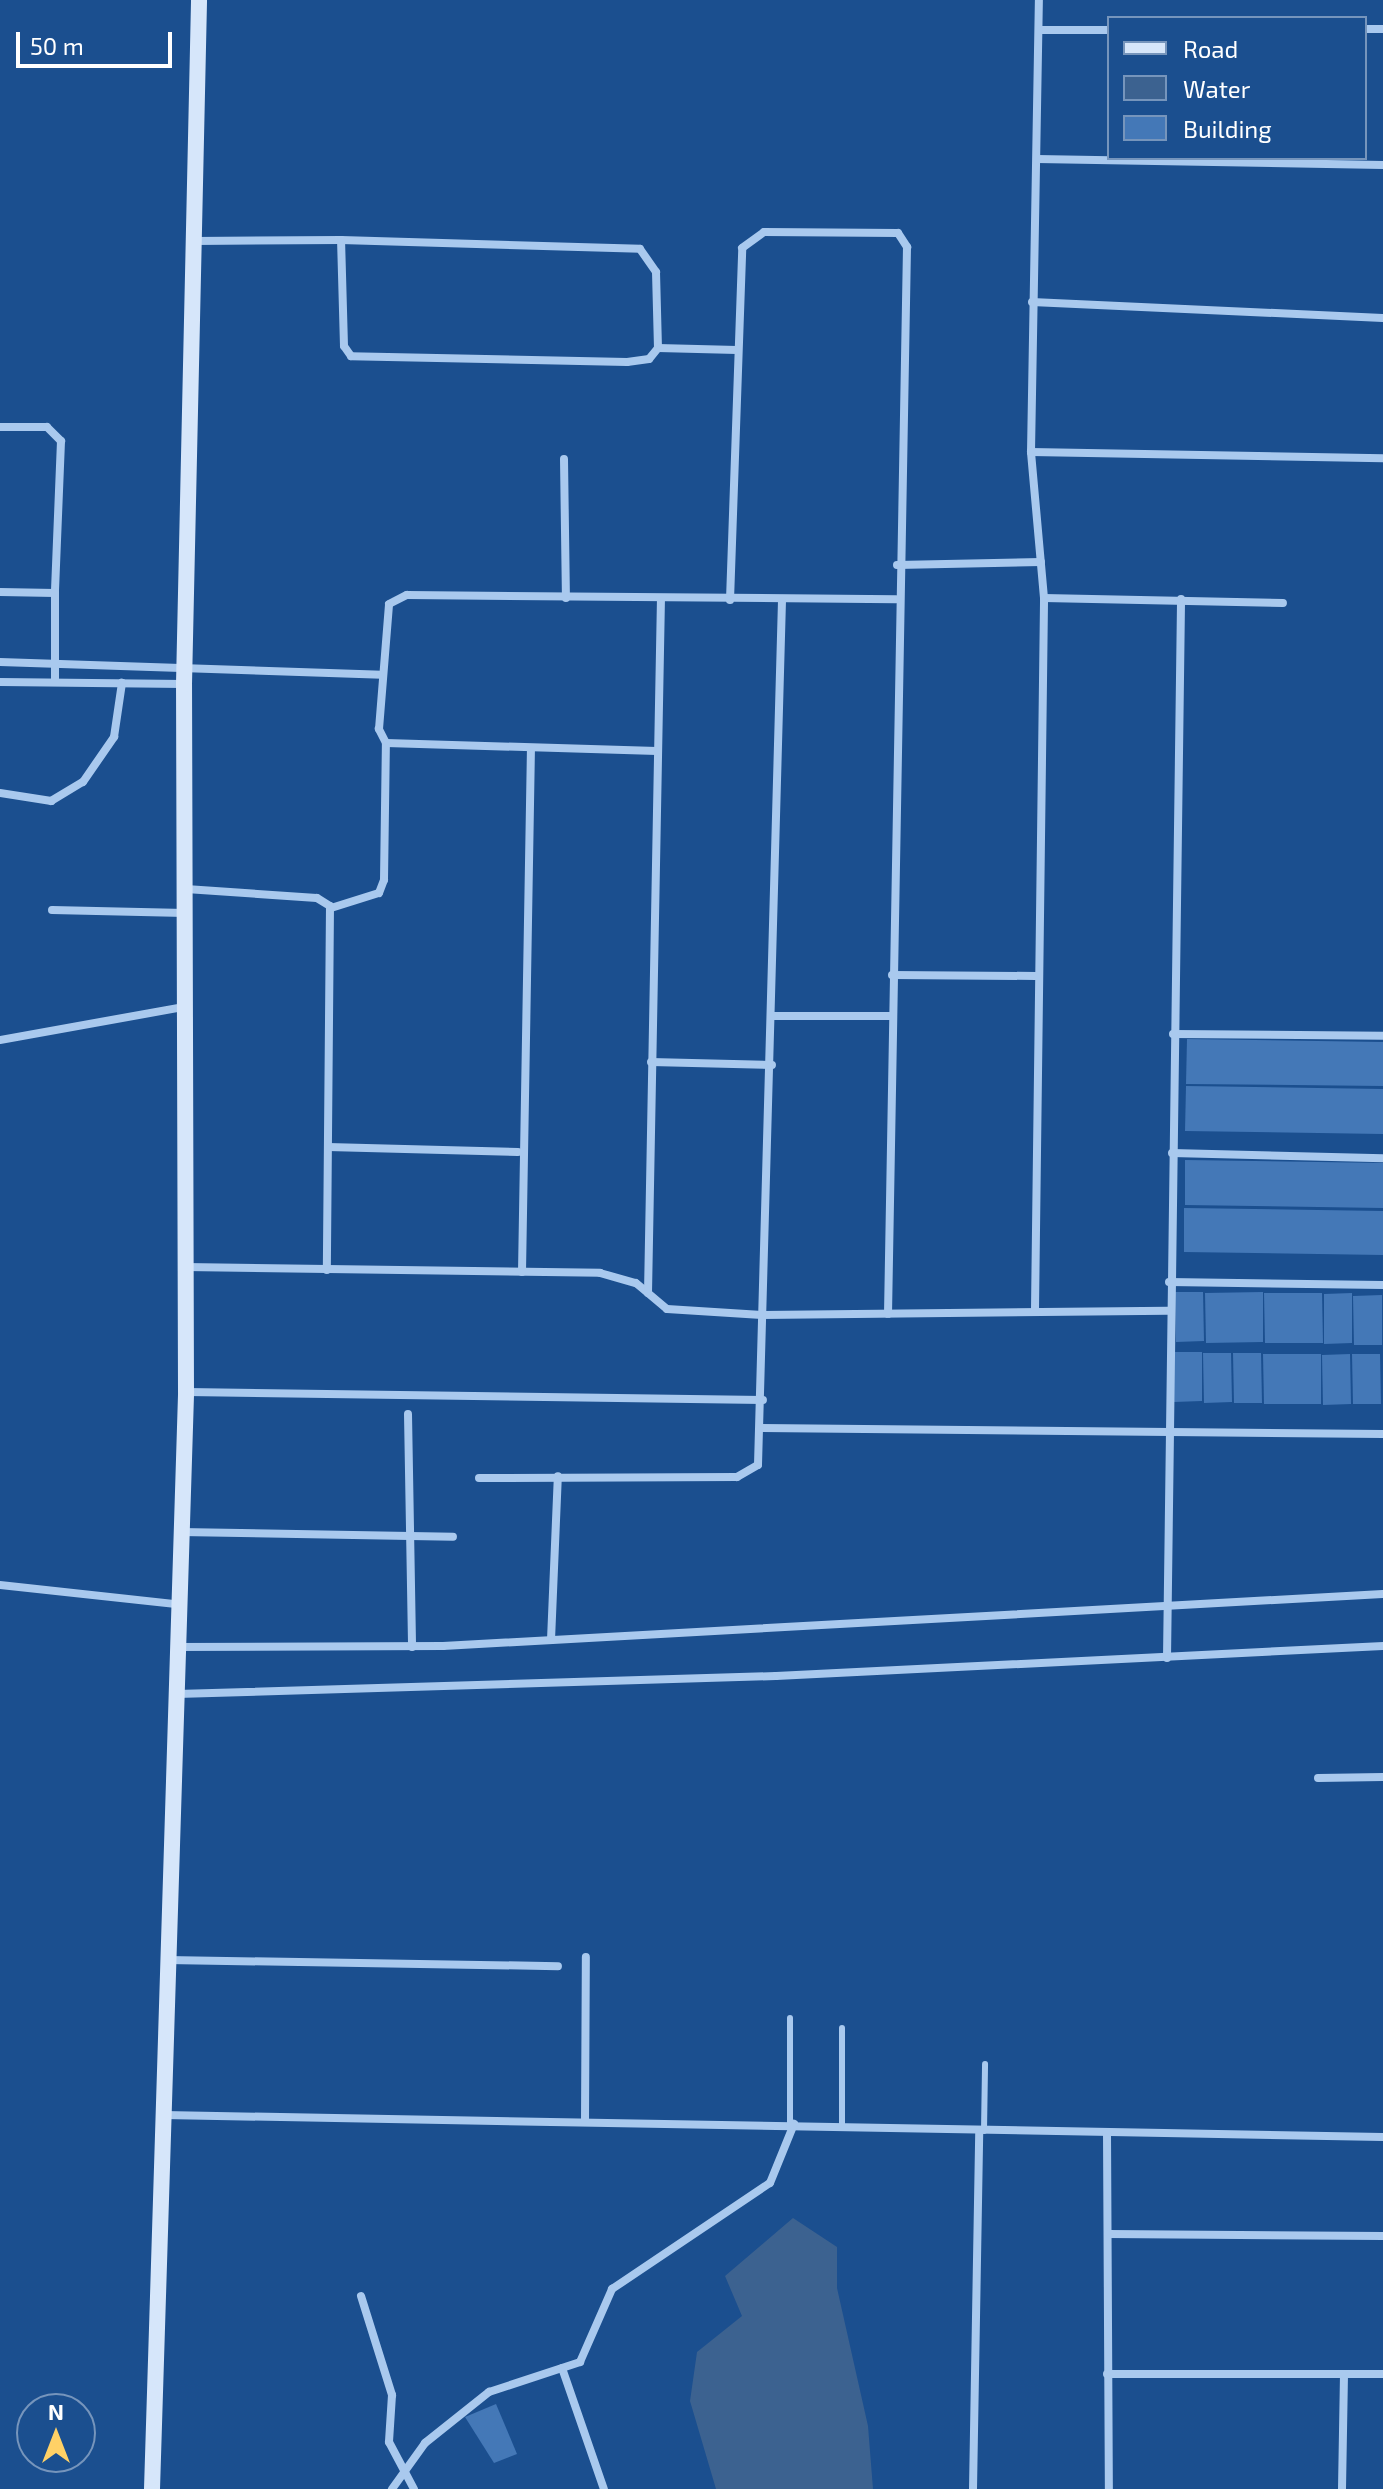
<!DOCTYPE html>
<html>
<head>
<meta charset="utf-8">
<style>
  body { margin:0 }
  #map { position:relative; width:1383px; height:2489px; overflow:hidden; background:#1b4f8f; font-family:"Exo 2",sans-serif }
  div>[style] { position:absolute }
  .water>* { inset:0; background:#3c6290 }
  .building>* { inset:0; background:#4478b7 }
  .lane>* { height:6px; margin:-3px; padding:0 3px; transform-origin:3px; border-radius:3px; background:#a9c9ee }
  .street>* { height:8px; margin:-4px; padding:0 4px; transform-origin:4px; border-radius:4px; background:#a9c9ee }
  .secondary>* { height:16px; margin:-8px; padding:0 8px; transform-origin:8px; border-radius:8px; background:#d6e6fa }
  span { translate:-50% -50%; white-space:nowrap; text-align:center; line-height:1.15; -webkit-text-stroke:7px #1b4f8f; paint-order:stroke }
  .legend { position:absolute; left:1107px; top:16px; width:260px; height:144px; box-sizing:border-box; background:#1b4f8f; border:2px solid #7695bc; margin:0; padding:10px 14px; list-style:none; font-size:24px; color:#fff }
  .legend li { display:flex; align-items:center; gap:16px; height:40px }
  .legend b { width:40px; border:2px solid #7695bc }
  .north { position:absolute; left:16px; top:2393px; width:80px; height:80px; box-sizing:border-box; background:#1b4f8f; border:2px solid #7695bc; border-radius:50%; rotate:0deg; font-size:22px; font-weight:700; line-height:32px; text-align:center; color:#fff }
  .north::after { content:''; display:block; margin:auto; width:28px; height:36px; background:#ffd166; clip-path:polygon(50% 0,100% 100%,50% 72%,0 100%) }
  .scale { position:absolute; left:16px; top:32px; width:156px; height:36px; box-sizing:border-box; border:4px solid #fff; border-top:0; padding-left:10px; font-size:24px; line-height:28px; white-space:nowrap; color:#fff; -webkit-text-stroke:6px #1b4f8f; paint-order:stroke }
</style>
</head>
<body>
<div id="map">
  <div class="water">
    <i style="clip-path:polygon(793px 2218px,837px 2247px,837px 2288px,868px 2426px,873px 2489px,716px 2489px,690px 2401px,697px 2352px,742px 2316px,725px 2276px)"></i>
  </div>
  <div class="building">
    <i style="clip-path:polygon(1187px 1039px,1383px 1042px,1383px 1086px,1186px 1084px)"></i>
    <i style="clip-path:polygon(1186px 1086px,1383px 1089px,1383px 1134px,1185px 1131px)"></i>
    <i style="clip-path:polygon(1185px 1160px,1383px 1163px,1383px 1208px,1185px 1205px)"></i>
    <i style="clip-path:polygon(1184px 1208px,1383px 1211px,1383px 1255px,1184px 1252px)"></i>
    <i style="clip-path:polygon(1175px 1292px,1203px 1292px,1204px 1341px,1176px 1342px)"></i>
    <i style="clip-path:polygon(1263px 1292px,1263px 1342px,1206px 1343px,1205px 1293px)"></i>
    <i style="clip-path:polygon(1264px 1293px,1322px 1293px,1323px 1343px,1265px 1343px)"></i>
    <i style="clip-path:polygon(1352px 1293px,1352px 1343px,1324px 1344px,1324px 1294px)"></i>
    <i style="clip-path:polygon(1382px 1295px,1382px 1345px,1354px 1345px,1353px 1296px)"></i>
    <i style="clip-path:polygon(1173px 1352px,1202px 1352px,1202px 1401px,1174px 1402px)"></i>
    <i style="clip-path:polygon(1203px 1353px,1231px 1353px,1232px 1402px,1204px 1403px)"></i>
    <i style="clip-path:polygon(1233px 1353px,1261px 1353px,1262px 1403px,1234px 1403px)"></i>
    <i style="clip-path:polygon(1263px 1354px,1321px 1354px,1321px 1404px,1264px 1404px)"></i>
    <i style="clip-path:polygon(1350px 1354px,1351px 1404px,1323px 1405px,1322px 1355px)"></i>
    <i style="clip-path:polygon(1352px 1354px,1380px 1354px,1381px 1404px,1353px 1404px)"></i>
    <i style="clip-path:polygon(496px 2404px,517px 2454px,494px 2463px,465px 2417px)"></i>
  </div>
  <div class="lane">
    <i style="left:790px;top:2018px;width:106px;rotate:90deg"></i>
    <i style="left:842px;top:2028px;width:98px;rotate:90deg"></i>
    <i style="left:984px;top:2131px;width:67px;rotate:-89.1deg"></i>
  </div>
  <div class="street">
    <i style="left:1365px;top:29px;width:18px"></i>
    <i style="left:1040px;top:30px;width:69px"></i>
    <i style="left:1037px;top:159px;width:346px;rotate:1deg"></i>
    <i style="left:194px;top:241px;width:147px;rotate:-0.4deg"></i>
    <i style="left:341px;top:240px;width:299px;rotate:1.7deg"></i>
    <i style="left:640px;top:249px;width:28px;rotate:55deg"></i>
    <i style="left:656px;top:272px;width:76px;rotate:88.5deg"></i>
    <i style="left:658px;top:348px;width:14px;rotate:129deg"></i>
    <i style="left:649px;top:359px;width:22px;rotate:172deg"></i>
    <i style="left:627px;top:362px;width:276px;rotate:-178.8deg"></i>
    <i style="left:351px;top:356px;width:12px;rotate:-125deg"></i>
    <i style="left:344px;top:346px;width:106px;rotate:-91.6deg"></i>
    <i style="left:1032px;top:302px;width:351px;rotate:2.6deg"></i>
    <i style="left:658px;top:348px;width:79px;rotate:1.5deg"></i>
    <i style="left:0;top:427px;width:47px"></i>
    <i style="left:47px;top:427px;width:20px;rotate:45deg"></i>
    <i style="left:61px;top:441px;width:152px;rotate:92.3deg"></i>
    <i style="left:1031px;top:452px;width:352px;rotate:1deg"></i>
    <i style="left:564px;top:459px;width:139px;rotate:89.2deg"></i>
    <i style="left:897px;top:565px;width:144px;rotate:-1.2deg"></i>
    <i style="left:0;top:592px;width:55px;rotate:1deg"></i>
    <i style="left:55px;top:593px;width:89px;rotate:90deg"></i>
    <i style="left:1044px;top:598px;width:239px;rotate:1.2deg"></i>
    <i style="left:730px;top:600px;width:352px;rotate:-88deg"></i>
    <i style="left:742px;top:248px;width:27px;rotate:-36deg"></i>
    <i style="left:764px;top:232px;width:134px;rotate:0.4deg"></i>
    <i style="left:898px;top:233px;width:17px;rotate:57deg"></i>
    <i style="left:907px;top:247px;width:1067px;rotate:91.02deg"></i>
    <i style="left:0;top:662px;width:382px;rotate:1.9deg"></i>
    <i style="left:0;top:682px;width:184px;rotate:0.6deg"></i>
    <i style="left:657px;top:751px;width:271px;rotate:-178.3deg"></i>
    <i style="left:386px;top:743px;width:16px;rotate:-117deg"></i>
    <i style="left:379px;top:729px;width:125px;rotate:-85.4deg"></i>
    <i style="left:389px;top:604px;width:20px;rotate:-27deg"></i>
    <i style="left:407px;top:595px;width:489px;rotate:0.5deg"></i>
    <i style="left:0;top:793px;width:52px;rotate:8.9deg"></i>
    <i style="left:51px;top:801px;width:37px;rotate:-31deg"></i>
    <i style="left:83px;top:782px;width:55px;rotate:-55.4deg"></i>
    <i style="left:114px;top:737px;width:55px;rotate:-81.6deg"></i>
    <i style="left:186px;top:889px;width:131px;rotate:3.9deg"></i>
    <i style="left:317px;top:898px;width:15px;rotate:32deg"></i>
    <i style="left:330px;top:906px;width:364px;rotate:90.5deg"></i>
    <i style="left:331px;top:908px;width:50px;rotate:-17.4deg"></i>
    <i style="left:379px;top:893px;width:14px;rotate:-69deg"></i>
    <i style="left:384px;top:880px;width:137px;rotate:-89.2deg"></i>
    <i style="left:52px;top:910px;width:133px;rotate:1.3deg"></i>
    <i style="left:892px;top:975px;width:144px;rotate:0.4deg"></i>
    <i style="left:774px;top:1016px;width:118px"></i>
    <i style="left:1173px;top:1034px;width:210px;rotate:0.5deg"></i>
    <i style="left:0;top:1040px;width:187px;rotate:-10.2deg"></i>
    <i style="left:651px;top:1062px;width:121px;rotate:1.4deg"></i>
    <i style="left:328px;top:1147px;width:190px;rotate:1.5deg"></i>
    <i style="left:1172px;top:1153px;width:211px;rotate:1.4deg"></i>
    <i style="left:185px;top:1267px;width:415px;rotate:0.8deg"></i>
    <i style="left:600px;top:1273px;width:37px;rotate:16deg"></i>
    <i style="left:636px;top:1283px;width:40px;rotate:40deg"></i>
    <i style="left:667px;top:1309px;width:95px;rotate:3.6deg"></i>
    <i style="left:762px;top:1315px;width:406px;rotate:-0.6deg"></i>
    <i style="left:522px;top:1272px;width:524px;rotate:-89.02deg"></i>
    <i style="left:1169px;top:1282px;width:214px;rotate:0.8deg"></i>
    <i style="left:648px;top:1293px;width:693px;rotate:-88.93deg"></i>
    <i style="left:1035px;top:1309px;width:711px;rotate:-89.27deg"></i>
    <i style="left:1044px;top:598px;width:147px;rotate:-95.1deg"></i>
    <i style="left:1031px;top:452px;width:452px;rotate:-89deg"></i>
    <i style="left:187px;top:1392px;width:576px;rotate:0.8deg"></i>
    <i style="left:408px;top:1414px;width:233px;rotate:89deg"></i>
    <i style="left:762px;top:1428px;width:621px;rotate:0.55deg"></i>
    <i style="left:479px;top:1478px;width:258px;rotate:-0.2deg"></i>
    <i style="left:737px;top:1477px;width:24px;rotate:-30deg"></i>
    <i style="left:758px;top:1465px;width:864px;rotate:-88.41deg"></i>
    <i style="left:180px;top:1532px;width:273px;rotate:1deg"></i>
    <i style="left:0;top:1585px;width:177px;rotate:6.2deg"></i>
    <i style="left:551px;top:1640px;width:164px;rotate:-87.6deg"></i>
    <i style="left:176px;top:1647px;width:267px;rotate:-0.2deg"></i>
    <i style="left:443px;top:1646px;width:941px;rotate:-3.17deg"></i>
    <i style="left:1167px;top:1658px;width:1059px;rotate:-89.24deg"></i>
    <i style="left:177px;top:1694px;width:599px;rotate:-1.72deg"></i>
    <i style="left:776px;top:1676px;width:608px;rotate:-2.83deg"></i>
    <i style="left:1318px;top:1778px;width:65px;rotate:-0.9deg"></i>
    <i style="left:167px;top:1960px;width:391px;rotate:0.9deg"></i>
    <i style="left:164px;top:2115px;width:1219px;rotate:1.03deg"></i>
    <i style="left:585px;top:2121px;width:164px;rotate:-89.7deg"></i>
    <i style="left:1107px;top:2133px;width:356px;rotate:89.7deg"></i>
    <i style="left:1108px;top:2234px;width:275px;rotate:0.4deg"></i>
    <i style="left:361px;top:2296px;width:104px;rotate:72.6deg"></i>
    <i style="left:392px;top:2395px;width:47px;rotate:93.7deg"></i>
    <i style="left:389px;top:2442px;width:53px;rotate:62deg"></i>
    <i style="left:562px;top:2368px;width:128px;rotate:70.9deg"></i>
    <i style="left:1107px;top:2374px;width:276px"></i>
    <i style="left:392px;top:2489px;width:57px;rotate:-54.3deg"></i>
    <i style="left:425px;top:2443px;width:82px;rotate:-38.6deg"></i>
    <i style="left:489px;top:2392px;width:96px;rotate:-18.2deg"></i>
    <i style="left:580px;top:2362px;width:80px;rotate:-66.3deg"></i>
    <i style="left:612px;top:2289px;width:190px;rotate:-33.9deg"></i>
    <i style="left:770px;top:2183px;width:64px;rotate:-67.9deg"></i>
    <i style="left:973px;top:2489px;width:358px;rotate:-89deg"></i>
    <i style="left:1342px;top:2489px;width:115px;rotate:-89deg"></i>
  </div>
  <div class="secondary">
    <i style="left:152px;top:2489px;width:1098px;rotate:-88.22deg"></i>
    <i style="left:186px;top:1392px;width:708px;rotate:-90.16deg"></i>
    <i style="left:184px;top:684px;width:684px;rotate:-88.74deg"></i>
  </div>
  <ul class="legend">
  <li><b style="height:10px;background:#d6e6fa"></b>Road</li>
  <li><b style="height:22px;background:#3c6290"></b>Water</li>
  <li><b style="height:22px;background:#4478b7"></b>Building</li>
  </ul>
  <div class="north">N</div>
  <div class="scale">50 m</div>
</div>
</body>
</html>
